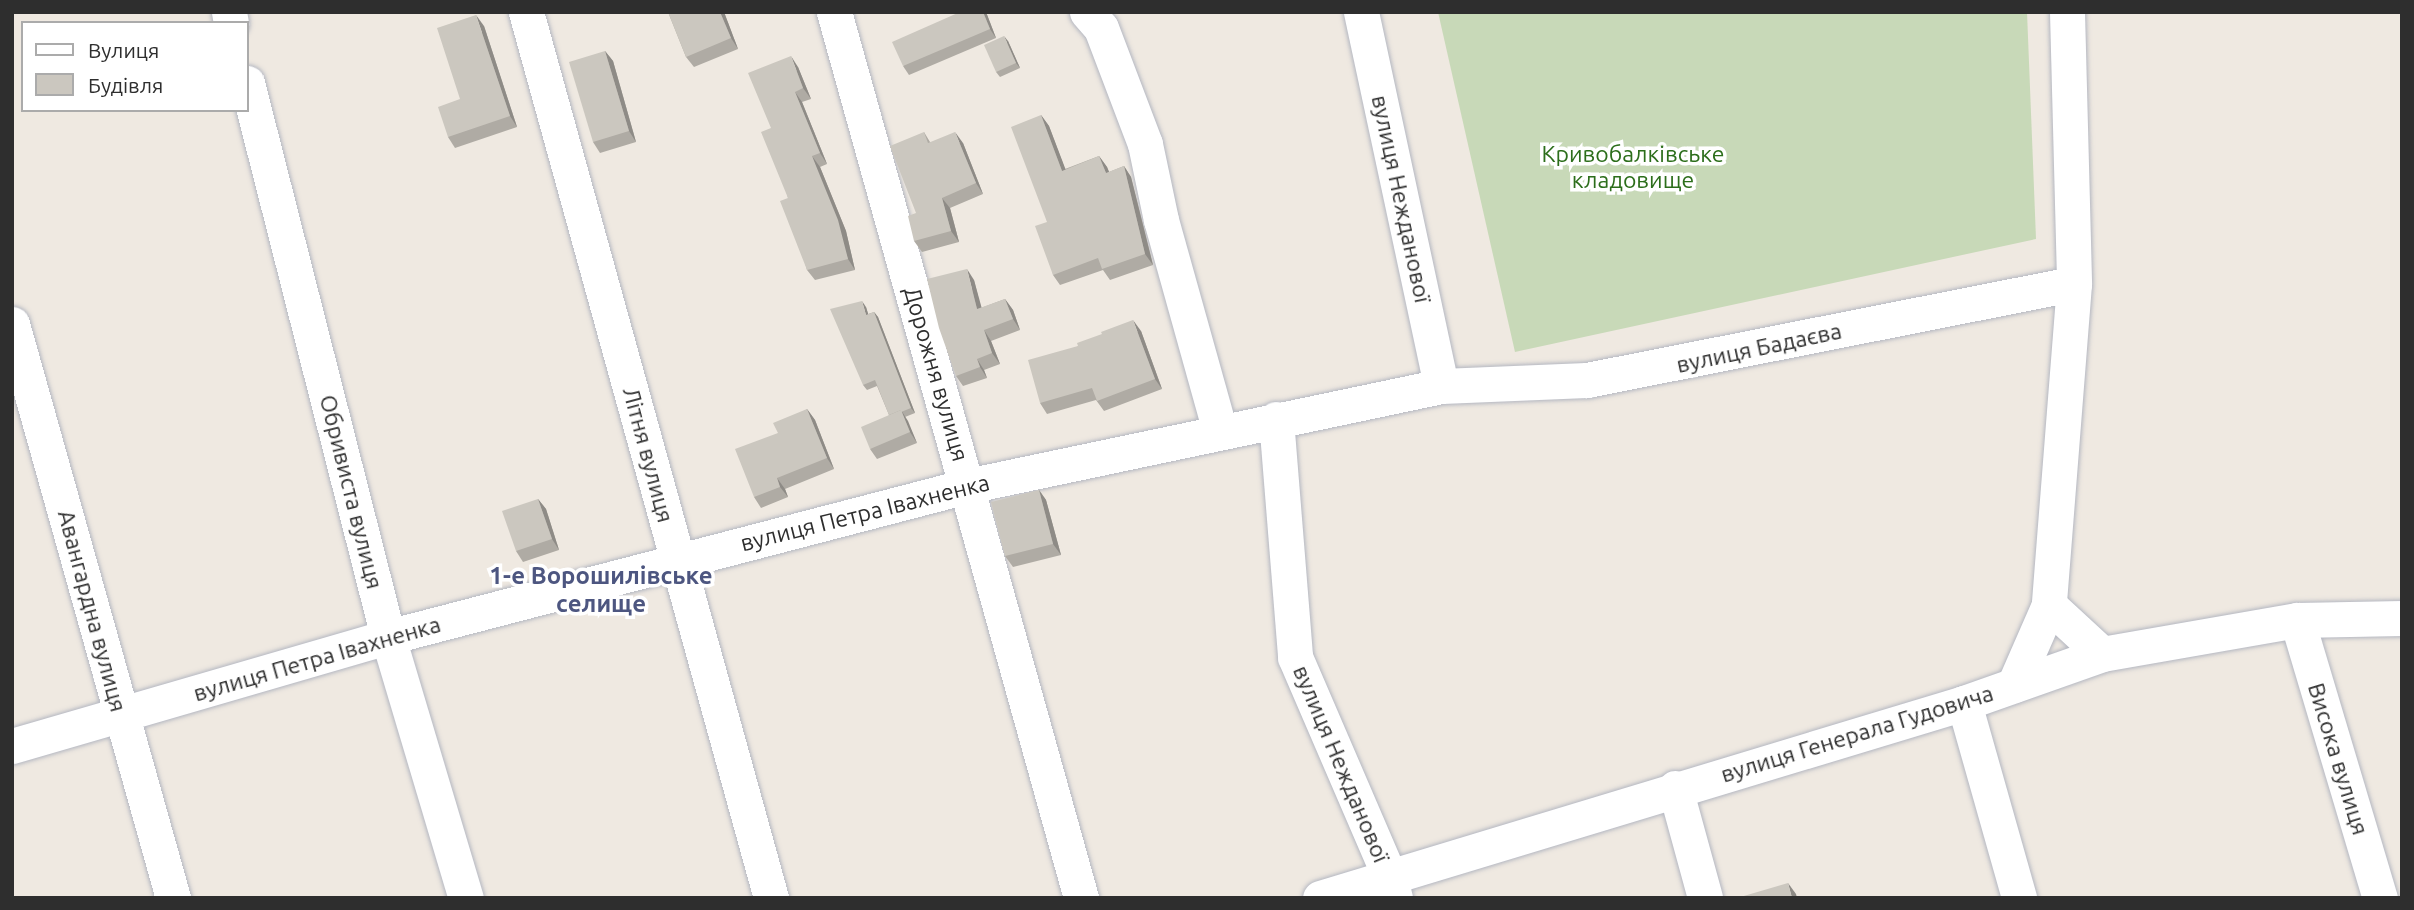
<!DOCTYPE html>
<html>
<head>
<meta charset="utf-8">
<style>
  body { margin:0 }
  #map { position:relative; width:2414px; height:910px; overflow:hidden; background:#efe9e1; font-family:Ubuntu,sans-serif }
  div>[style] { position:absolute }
  .cemetery>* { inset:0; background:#c8d9b8 }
  .roads { filter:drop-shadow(0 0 2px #b4b7c1) drop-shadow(0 0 2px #b4b7c1) }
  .minor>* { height:35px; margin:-17.5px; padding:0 17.5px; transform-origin:17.5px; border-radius:17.5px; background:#fff }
  .wall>* { inset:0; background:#afaba4 }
  .shaded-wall>* { inset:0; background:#8e8b86 }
  .building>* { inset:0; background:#cbc7bf }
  span { translate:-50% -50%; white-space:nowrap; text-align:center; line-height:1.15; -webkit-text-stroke:7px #fff; paint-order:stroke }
  .park-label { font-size:23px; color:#2c6e1b }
  .street-label { font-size:23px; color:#2e2e2e }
  .neighbourhood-label { font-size:24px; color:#4d5680; font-weight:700 }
  .frame { position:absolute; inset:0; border:14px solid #2e2e2e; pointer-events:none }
  .legend { position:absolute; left:21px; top:21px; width:228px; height:91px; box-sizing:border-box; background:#fff; border:2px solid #ababab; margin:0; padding:9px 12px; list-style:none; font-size:21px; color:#2e2e2e }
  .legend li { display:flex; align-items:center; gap:14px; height:35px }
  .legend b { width:35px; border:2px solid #ababab }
</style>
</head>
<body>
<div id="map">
  <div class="cemetery">
    <i style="clip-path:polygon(1438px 12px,2027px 12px,2036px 239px,1515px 352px)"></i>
  </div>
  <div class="roads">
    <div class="minor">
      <i style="left:229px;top:12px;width:11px;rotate:80deg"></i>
      <i style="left:526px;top:12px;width:919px;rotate:74.54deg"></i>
      <i style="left:834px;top:12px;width:920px;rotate:74.42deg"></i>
      <i style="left:1087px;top:12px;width:21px;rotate:49deg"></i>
      <i style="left:1101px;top:28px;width:124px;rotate:69.2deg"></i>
      <i style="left:1145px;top:144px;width:78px;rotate:78.1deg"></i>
      <i style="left:1161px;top:220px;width:219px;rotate:74.4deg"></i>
      <i style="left:1361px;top:12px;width:382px;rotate:77.9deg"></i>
      <i style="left:2067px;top:12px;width:272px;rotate:88.5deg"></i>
      <i style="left:2074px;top:284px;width:322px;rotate:94.5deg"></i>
      <i style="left:2049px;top:605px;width:72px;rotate:42.8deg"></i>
      <i style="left:247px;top:83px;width:572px;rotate:75.72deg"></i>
      <i style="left:388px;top:637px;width:272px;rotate:73.4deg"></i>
      <i style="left:12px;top:324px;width:596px;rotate:74.33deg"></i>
      <i style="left:1276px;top:419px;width:239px;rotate:85.4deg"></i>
      <i style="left:1295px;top:657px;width:241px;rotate:66.7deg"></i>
      <i style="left:1390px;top:878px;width:21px;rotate:76deg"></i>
      <i style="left:2297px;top:620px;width:290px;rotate:73.4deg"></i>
      <i style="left:2014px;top:685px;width:87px;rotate:-66.4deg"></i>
      <i style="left:1964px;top:703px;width:203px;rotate:74.2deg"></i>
      <i style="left:12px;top:746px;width:391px;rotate:-16.2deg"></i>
      <i style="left:388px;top:637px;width:598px;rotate:-14.62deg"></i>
      <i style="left:967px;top:486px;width:484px;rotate:-11.9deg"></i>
      <i style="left:1441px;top:386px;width:146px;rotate:-2.4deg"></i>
      <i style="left:1587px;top:380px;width:496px;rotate:-11.2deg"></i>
      <i style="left:1675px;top:788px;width:114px;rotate:74.7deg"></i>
      <i style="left:1320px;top:898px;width:673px;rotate:-16.85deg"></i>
      <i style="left:1964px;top:703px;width:146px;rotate:-19.5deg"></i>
      <i style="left:2102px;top:654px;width:198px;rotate:-9.9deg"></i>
      <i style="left:2297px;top:620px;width:105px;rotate:-1.1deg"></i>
    </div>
  </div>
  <div class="wall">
    <i style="clip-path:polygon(668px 12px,724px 12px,738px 49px,694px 67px,686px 57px)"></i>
    <i style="clip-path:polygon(960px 12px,986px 12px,996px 38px,909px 75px,903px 66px)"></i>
    <i style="clip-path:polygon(484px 26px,517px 127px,455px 148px,448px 137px)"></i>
    <i style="clip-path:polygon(1008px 41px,1020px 68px,1000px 77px,996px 72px)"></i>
    <i style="clip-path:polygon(605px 51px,613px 61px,636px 142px,600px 153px,593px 142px)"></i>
    <i style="clip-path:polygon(798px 67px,811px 99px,802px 102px,827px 164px,820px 167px,846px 231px,855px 270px,815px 280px,807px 270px,788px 198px,771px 128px)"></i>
    <i style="clip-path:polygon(1041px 115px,1049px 126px,1065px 169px,1099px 156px,1107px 167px,1109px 172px,1124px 166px,1131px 177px,1153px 265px,1110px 280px,1103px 270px,1060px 285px,1053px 275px,1047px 222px)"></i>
    <i style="clip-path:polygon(924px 132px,930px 142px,963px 143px,983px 194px,950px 208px,959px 242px,922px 252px,914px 241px)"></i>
    <i style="clip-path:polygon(974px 280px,981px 308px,1005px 299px,1013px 310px,1020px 330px,991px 341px,1000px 364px,984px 370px,987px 378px,963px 386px,956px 376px)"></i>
    <i style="clip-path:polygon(866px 307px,868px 314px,874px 312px,878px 317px,915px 413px,905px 417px,917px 443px,877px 459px,870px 449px,889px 415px,877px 386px,867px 390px,863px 385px)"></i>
    <i style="clip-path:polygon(1141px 331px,1162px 389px,1104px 411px,1096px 400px,1047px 414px,1040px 403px,1078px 346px)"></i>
    <i style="clip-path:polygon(807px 409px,815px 420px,834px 469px,785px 489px,788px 497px,761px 508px,754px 497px,778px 433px)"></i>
    <i style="clip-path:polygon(1039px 490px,1046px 500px,1061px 555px,1013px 567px,1005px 556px)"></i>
    <i style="clip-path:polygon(538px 499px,546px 509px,559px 550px,523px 562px,516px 551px)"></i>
  </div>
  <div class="shaded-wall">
    <i style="clip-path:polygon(720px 12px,724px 12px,738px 49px,731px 38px)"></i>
    <i style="clip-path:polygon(983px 12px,986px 12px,996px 38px,990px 29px)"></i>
    <i style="clip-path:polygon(476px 15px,484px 26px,517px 127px,510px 116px)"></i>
    <i style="clip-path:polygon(1004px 36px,1008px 41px,1020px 68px,1016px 63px)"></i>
    <i style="clip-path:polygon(605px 51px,613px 61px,636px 142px,629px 131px)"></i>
    <i style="clip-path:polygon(791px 56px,798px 67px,811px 99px,803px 88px)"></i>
    <i style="clip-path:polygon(795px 92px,802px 102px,827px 164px,820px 153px)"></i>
    <i style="clip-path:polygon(1041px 115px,1049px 126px,1070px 181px,1062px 171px)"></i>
    <i style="clip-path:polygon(955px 132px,963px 143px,983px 194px,976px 183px)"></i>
    <i style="clip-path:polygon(812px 156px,820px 167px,846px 231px,855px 270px,848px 259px)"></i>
    <i style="clip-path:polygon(1099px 156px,1107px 167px,1114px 184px,1106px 173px)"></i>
    <i style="clip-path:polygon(1124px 166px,1131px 177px,1153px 265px,1145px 254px)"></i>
    <i style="clip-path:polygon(942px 198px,950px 208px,959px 242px,951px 231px)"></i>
    <i style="clip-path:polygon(967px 269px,974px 280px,985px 320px,977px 309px)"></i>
    <i style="clip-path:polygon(1005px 299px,1013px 310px,1020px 330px,1013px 319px)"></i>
    <i style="clip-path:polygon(862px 301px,866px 307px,870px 320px,866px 315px)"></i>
    <i style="clip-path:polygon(874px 312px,878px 317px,915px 413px,911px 408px)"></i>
    <i style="clip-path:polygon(1133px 320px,1141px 331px,1162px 389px,1155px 379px)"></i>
    <i style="clip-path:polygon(984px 330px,991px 341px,1000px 364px,992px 353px)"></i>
    <i style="clip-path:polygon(977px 359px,984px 370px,987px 378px,980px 367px)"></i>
    <i style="clip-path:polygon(807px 409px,815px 420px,834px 469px,827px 458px)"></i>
    <i style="clip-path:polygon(901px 410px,908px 421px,917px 443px,910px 432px)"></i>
    <i style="clip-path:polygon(777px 478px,785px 489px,788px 497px,780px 487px)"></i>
    <i style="clip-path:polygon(1039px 490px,1046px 500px,1061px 555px,1053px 544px)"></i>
    <i style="clip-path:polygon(538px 499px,546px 509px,559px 550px,552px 539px)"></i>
    <i style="clip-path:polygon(1788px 883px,1796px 894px,1797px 898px,1792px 898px)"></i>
  </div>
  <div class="building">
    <i style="clip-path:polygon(668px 12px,720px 12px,731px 38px,686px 57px)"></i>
    <i style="clip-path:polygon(960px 12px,983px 12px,990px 29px,903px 66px,892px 42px)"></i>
    <i style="clip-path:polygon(476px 15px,510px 116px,448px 137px,438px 107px,460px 99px,437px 28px)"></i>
    <i style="clip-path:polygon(1004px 36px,1016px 63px,996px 72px,984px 45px)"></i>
    <i style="clip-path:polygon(605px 51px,629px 131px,593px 142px,569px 62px)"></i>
    <i style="clip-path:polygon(791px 56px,803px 88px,795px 92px,820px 153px,812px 156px,838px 220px,848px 259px,807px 270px,780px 201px,788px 198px,761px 132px,771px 128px,748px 73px)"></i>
    <i style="clip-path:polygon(1041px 115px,1062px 171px,1099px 156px,1106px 173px,1124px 166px,1145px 254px,1102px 269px,1098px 258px,1053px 275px,1035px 226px,1047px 222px,1011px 127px)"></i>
    <i style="clip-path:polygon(924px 132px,928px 143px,955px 132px,976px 183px,942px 198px,951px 231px,914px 241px,908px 216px,916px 213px,890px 146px)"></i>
    <i style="clip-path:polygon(967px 269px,977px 309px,1005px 299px,1013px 319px,984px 330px,992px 353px,977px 359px,980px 367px,956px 376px,939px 328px,927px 279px)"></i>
    <i style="clip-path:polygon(862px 301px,866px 315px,874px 312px,911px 408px,901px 412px,901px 410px,889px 415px,875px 380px,863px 385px,830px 309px)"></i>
    <i style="clip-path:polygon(1133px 320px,1155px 379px,1097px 401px,1092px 388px,1040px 403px,1028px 360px,1078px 346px,1077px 343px,1102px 334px,1101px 332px)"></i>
    <i style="clip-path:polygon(807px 409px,827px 458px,777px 478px,780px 487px,754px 497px,735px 449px,778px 433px,773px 423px)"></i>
    <i style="clip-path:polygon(901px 410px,910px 432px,870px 449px,861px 427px)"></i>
    <i style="clip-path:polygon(1039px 490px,1053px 544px,1005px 556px,991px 502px)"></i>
    <i style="clip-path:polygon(538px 499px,552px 539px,516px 551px,502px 511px)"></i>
    <i style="clip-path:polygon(1788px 883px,1792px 898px,1737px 898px)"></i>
  </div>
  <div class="park-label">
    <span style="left:1633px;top:167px">Кривобалківське<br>кладовище</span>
  </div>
  <div class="street-label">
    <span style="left:1401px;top:199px;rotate:78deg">вулиця Нежданової</span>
    <span style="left:1759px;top:348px;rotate:-12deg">вулиця Бадаєва</span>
    <span style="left:936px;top:374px;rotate:74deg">Дорожня вулиця</span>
    <span style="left:648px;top:455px;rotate:75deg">Літня вулиця</span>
    <span style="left:351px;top:492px;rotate:76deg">Обривиста вулиця</span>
    <span style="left:865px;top:513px;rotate:-14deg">вулиця Петра Івахненка</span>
    <span style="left:92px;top:611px;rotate:75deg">Авангардна вулиця</span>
    <span style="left:317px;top:659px;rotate:-16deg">вулиця Петра Івахненка</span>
    <span style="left:1857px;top:734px;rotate:-17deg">вулиця Генерала Гудовича</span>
    <span style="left:2338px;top:759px;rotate:73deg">Висока вулиця</span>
    <span style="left:1341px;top:764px;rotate:67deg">вулиця Нежданової</span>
  </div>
  <div class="neighbourhood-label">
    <span style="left:601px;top:590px">1-е Ворошилівське<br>селище</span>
  </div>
  <div class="frame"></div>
  <ul class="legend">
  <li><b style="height:9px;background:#fff"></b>Вулиця</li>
  <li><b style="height:19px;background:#cbc7bf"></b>Будівля</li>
  </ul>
</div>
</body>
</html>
